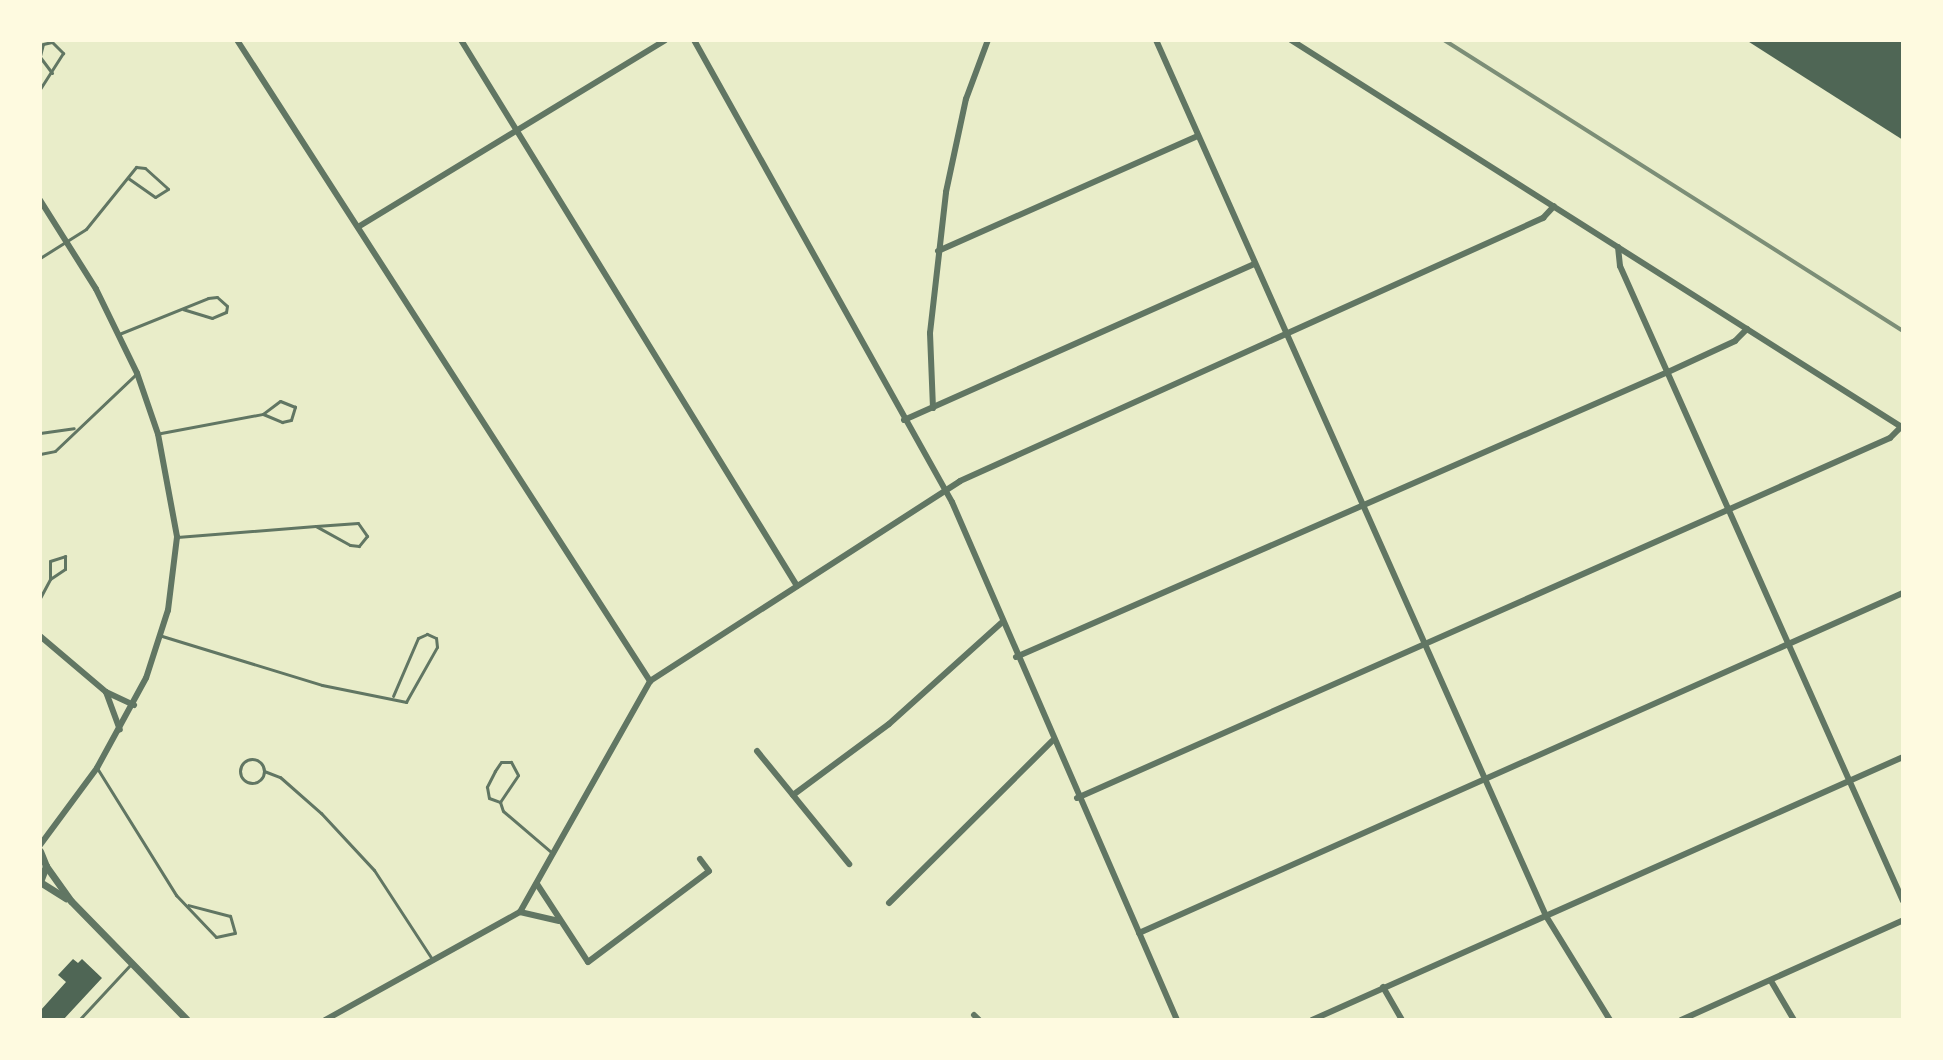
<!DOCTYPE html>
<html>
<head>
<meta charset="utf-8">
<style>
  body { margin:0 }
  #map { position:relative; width:1943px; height:1060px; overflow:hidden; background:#e9edc9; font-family:Overpass,sans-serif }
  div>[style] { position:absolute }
  .building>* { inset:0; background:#4f6655 }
  .service>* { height:3px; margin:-1.5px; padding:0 1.5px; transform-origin:1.5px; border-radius:1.5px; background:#617663 }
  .service>.ring { margin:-1.5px; padding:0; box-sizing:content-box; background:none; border:3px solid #617663; border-radius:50% }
  .minor>* { height:6px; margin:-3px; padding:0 3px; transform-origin:3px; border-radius:3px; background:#617663 }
  .tertiary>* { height:7px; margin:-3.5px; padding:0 3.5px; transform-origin:3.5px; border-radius:3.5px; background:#617663 }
  .rail>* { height:4px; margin:-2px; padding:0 2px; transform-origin:2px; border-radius:2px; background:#7c8e77 }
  span { translate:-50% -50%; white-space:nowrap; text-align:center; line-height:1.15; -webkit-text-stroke:6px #fefae0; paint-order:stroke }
  .frame { position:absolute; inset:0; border:42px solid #fefae0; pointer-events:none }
</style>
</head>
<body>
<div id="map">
  <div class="building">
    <i style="clip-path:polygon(1746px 40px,1903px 40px,1903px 140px)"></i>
    <i style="clip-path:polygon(73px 959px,78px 963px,82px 959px,102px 978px,63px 1020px,40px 1020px,40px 1011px,66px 982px,58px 975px)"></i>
  </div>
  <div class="service">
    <i style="left:40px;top:56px;width:12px;rotate:-76deg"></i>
    <i style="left:43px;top:44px;width:9px;rotate:-13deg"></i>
    <i style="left:52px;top:42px;width:16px;rotate:45deg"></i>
    <i style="left:63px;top:53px;width:43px;rotate:122.6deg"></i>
    <i style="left:40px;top:57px;width:20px;rotate:53deg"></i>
    <i style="left:40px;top:258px;width:54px;rotate:-32.2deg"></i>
    <i style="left:86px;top:229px;width:80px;rotate:-51.1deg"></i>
    <i style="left:136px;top:167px;width:9px;rotate:6deg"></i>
    <i style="left:145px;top:168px;width:31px;rotate:42deg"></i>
    <i style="left:168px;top:189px;width:15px;rotate:148deg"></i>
    <i style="left:155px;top:197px;width:33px;rotate:-145deg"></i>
    <i style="left:119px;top:334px;width:96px;rotate:-22deg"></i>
    <i style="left:208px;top:298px;width:9px;rotate:-6deg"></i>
    <i style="left:217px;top:297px;width:13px;rotate:42deg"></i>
    <i style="left:227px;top:306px;width:6px;rotate:99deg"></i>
    <i style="left:226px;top:312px;width:15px;rotate:157deg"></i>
    <i style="left:212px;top:318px;width:30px;rotate:-163deg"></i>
    <i style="left:40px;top:433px;width:34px;rotate:-8deg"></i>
    <i style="left:161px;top:433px;width:104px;rotate:-10.6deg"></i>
    <i style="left:263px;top:414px;width:21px;rotate:23deg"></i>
    <i style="left:282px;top:422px;width:9px;rotate:-13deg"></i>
    <i style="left:291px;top:420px;width:14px;rotate:-73deg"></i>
    <i style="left:295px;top:407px;width:16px;rotate:-158deg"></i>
    <i style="left:280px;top:401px;width:21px;rotate:143deg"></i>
    <i style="left:40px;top:454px;width:15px;rotate:-11deg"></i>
    <i style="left:55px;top:451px;width:112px;rotate:-43.5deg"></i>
    <i style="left:177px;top:537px;width:139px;rotate:-4.5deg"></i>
    <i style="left:316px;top:526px;width:42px;rotate:-4.1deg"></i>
    <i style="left:358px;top:523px;width:16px;rotate:55deg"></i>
    <i style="left:367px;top:536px;width:13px;rotate:129deg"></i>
    <i style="left:359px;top:546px;width:9px;rotate:-174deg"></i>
    <i style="left:350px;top:545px;width:39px;rotate:-151deg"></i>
    <i style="left:40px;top:598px;width:21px;rotate:-62deg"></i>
    <i style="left:50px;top:579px;width:18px;rotate:-90deg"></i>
    <i style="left:50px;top:561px;width:16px;rotate:-18deg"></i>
    <i style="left:65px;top:556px;width:13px;rotate:90deg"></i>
    <i style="left:65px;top:569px;width:18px;rotate:146deg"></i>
    <i style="left:162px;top:636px;width:167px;rotate:17deg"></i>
    <i style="left:322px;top:685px;width:86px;rotate:11.4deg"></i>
    <i style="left:406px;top:702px;width:63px;rotate:-60.6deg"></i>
    <i style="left:437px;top:647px;width:9px;rotate:-96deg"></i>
    <i style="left:436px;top:638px;width:10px;rotate:-156deg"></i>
    <i style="left:427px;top:634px;width:10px;rotate:156deg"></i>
    <i style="left:418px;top:638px;width:63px;rotate:113.3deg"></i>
    <i class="ring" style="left:240px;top:759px;width:21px;height:21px"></i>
    <i style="left:97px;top:768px;width:150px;rotate:58.1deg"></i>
    <i style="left:176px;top:895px;width:58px;rotate:46.4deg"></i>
    <i style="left:216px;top:937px;width:19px;rotate:-12deg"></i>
    <i style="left:235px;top:933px;width:18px;rotate:-106deg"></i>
    <i style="left:230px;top:916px;width:43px;rotate:-165.3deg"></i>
    <i style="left:264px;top:771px;width:17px;rotate:21deg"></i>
    <i style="left:280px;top:777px;width:55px;rotate:41.3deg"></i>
    <i style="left:321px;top:813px;width:78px;rotate:47.1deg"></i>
    <i style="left:374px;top:870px;width:106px;rotate:56.9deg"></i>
    <i style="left:500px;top:802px;width:32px;rotate:-56deg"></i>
    <i style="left:518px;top:775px;width:15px;rotate:-118deg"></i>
    <i style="left:511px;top:762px;width:10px;rotate:180deg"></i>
    <i style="left:501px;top:762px;width:11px;rotate:124deg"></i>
    <i style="left:495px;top:771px;width:18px;rotate:117deg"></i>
    <i style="left:487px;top:787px;width:11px;rotate:80deg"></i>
    <i style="left:489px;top:798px;width:12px;rotate:20deg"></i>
    <i style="left:500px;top:802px;width:9px;rotate:72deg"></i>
    <i style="left:503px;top:811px;width:63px;rotate:40.5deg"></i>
    <i style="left:79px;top:1020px;width:76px;rotate:-47.1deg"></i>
  </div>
  <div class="minor">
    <i style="left:237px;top:40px;width:763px;rotate:57.21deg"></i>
    <i style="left:461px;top:40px;width:641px;rotate:58.39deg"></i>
    <i style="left:694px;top:40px;width:529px;rotate:60.82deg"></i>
    <i style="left:952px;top:502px;width:565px;rotate:66.52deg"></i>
    <i style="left:1156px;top:40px;width:959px;rotate:66deg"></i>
    <i style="left:1546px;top:916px;width:122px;rotate:58.4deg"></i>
    <i style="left:1291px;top:40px;width:725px;rotate:32.37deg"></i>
    <i style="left:40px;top:200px;width:105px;rotate:57.8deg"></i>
    <i style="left:96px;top:289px;width:93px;rotate:64deg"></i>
    <i style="left:137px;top:373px;width:65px;rotate:71deg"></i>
    <i style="left:158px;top:434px;width:105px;rotate:79.5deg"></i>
    <i style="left:177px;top:537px;width:74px;rotate:97deg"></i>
    <i style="left:168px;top:610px;width:71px;rotate:107.9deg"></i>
    <i style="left:146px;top:678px;width:102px;rotate:118.6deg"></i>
    <i style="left:97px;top:768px;width:96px;rotate:126.5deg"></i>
    <i style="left:358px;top:227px;width:359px;rotate:-31.3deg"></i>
    <i style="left:1618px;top:247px;width:19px;rotate:84deg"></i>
    <i style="left:1620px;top:266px;width:695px;rotate:65.98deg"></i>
    <i style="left:938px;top:251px;width:284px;rotate:-23.9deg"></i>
    <i style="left:933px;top:408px;width:75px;rotate:-92.3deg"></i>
    <i style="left:930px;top:333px;width:142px;rotate:-83.5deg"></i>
    <i style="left:946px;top:192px;width:95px;rotate:-77.9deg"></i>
    <i style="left:966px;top:99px;width:63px;rotate:-69.6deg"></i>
    <i style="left:904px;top:420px;width:384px;rotate:-24deg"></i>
    <i style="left:40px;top:636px;width:87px;rotate:40.3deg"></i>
    <i style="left:106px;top:692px;width:40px;rotate:69.8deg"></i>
    <i style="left:1016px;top:657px;width:712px;rotate:-23.61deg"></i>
    <i style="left:1668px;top:372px;width:74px;rotate:-24.8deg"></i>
    <i style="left:1735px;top:341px;width:17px;rotate:-45deg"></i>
    <i style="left:106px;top:692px;width:31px;rotate:25deg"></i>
    <i style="left:757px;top:751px;width:146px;rotate:50.8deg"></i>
    <i style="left:793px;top:795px;width:119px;rotate:-36.5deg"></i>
    <i style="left:889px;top:724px;width:151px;rotate:-42deg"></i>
    <i style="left:1077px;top:798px;width:889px;rotate:-23.88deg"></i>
    <i style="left:1890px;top:438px;width:16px;rotate:-45deg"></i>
    <i style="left:537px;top:884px;width:93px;rotate:56.8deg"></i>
    <i style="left:588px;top:962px;width:151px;rotate:-36.9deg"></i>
    <i style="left:709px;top:871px;width:15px;rotate:-127deg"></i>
    <i style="left:889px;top:903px;width:230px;rotate:-44.8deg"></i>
    <i style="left:520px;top:912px;width:40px;rotate:13deg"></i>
    <i style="left:1139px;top:933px;width:836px;rotate:-23.99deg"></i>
    <i style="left:1771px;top:981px;width:45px;rotate:59.5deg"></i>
    <i style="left:1383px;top:987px;width:38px;rotate:60deg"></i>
    <i style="left:974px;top:1015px;width:7px;rotate:45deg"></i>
    <i style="left:325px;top:1020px;width:223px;rotate:-29deg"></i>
    <i style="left:520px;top:912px;width:265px;rotate:-60.6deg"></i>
    <i style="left:650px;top:681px;width:369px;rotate:-32.8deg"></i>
    <i style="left:960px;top:481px;width:640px;rotate:-24.28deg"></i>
    <i style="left:1543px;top:218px;width:16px;rotate:-47deg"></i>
    <i style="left:1312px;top:1020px;width:647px;rotate:-23.99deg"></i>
    <i style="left:1681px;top:1020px;width:243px;rotate:-24.2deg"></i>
  </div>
  <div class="tertiary">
    <i style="left:40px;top:851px;width:16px;rotate:68deg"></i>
    <i style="left:46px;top:866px;width:17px;rotate:111deg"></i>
    <i style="left:46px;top:866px;width:43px;rotate:54.5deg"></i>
    <i style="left:71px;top:901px;width:166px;rotate:45.7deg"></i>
    <i style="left:40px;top:882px;width:31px;rotate:32deg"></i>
  </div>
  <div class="rail">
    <i style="left:1444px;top:40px;width:543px;rotate:32.37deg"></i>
  </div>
  <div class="frame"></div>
</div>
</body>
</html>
